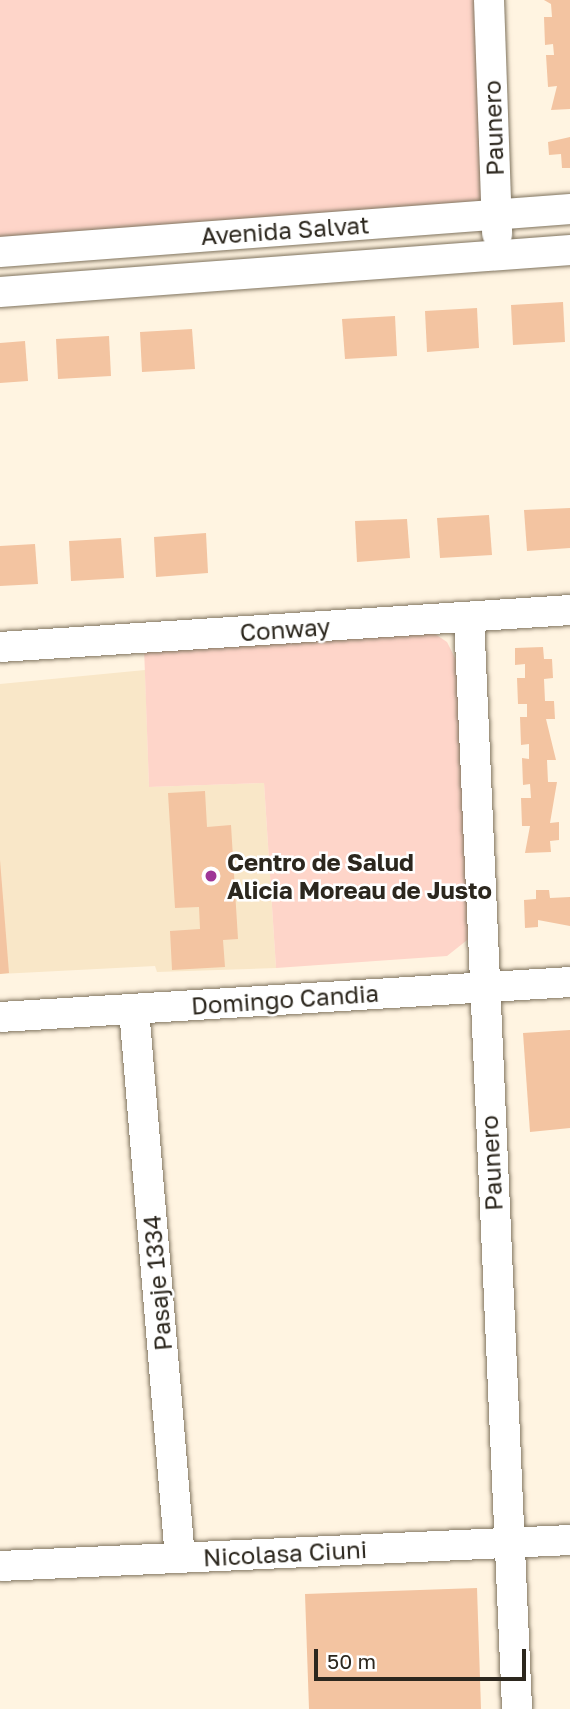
<!DOCTYPE html>
<html>
<head>
<meta charset="utf-8">
<style>
  body { margin:0 }
  #map { position:relative; width:570px; height:1709px; overflow:hidden; background:#fff4e1; font-family:"Golos Text",sans-serif }
  div>[style] { position:absolute }
  .built>* { inset:0; background:#f9e7c8 }
  .green>* { inset:0; background:#fed5c9 }
  .building>* { inset:0; background:#f3c4a1 }
  .roads { filter:drop-shadow(0 0 2px #80745f) drop-shadow(0 0 2px #80745f) }
  .minor>* { height:30px; margin:-15px; padding:0 15px; transform-origin:15px; border-radius:15px; background:#fff }
  .dots>* { width:19px; height:19px; translate:-50% -50%; box-sizing:border-box; border:4px solid #fff; border-radius:50% }
  span { translate:-50% -50%; white-space:nowrap; text-align:center; line-height:1.15; -webkit-text-stroke:5px #fff; paint-order:stroke }
  .street-label { font-size:24px; color:#2c271e }
  .poi-label { font-size:24px; color:#2c271e; font-weight:700 }
  .left { translate:0 -50%; text-align:left }
  .scale { position:absolute; left:314px; top:1649px; width:212px; height:32px; box-sizing:border-box; border:4px solid #2c271e; border-top:0; padding-left:9px; font-size:21px; line-height:24px; white-space:nowrap; color:#2c271e; -webkit-text-stroke:5px #fff; paint-order:stroke }
</style>
</head>
<body>
<div id="map">
  <div class="built">
    <i style="clip-path:polygon(145px 670px,149px 787px,264px 783px,276px 968px,157px 972px,155px 966px,0 974px,0 684px)"></i>
  </div>
  <div class="green">
    <i style="clip-path:polygon(0 0,489px 0,496px 214px,0 252px)"></i>
    <i style="clip-path:polygon(429px 630px,447px 642px,457px 662px,471px 937px,447px 956px,276px 968px,264px 783px,149px 787px,144px 647px)"></i>
  </div>
  <div class="building">
    <i style="clip-path:polygon(544px 0,570px 0,570px 109px,551px 110px,557px 86px,548px 87px,546px 55px,554px 55px,553px 44px,545px 45px,544px 17px,552px 17px,551px 4px)"></i>
    <i style="clip-path:polygon(570px 137px,570px 168px,562px 168px,561px 154px,549px 155px,548px 142px)"></i>
    <i style="clip-path:polygon(563px 302px,565px 342px,513px 345px,511px 305px)"></i>
    <i style="clip-path:polygon(477px 308px,479px 348px,427px 352px,425px 311px)"></i>
    <i style="clip-path:polygon(395px 316px,397px 356px,345px 359px,342px 319px)"></i>
    <i style="clip-path:polygon(192px 329px,195px 369px,142px 372px,140px 332px)"></i>
    <i style="clip-path:polygon(109px 336px,111px 376px,58px 379px,56px 339px)"></i>
    <i style="clip-path:polygon(25px 341px,28px 381px,0 383px,0 343px)"></i>
    <i style="clip-path:polygon(570px 508px,570px 548px,527px 551px,524px 510px)"></i>
    <i style="clip-path:polygon(489px 515px,492px 555px,440px 558px,437px 518px)"></i>
    <i style="clip-path:polygon(407px 519px,410px 558px,357px 562px,355px 521px)"></i>
    <i style="clip-path:polygon(206px 533px,208px 573px,156px 577px,154px 537px)"></i>
    <i style="clip-path:polygon(121px 538px,124px 578px,71px 581px,69px 541px)"></i>
    <i style="clip-path:polygon(35px 544px,38px 584px,0 586px,0 546px)"></i>
    <i style="clip-path:polygon(543px 647px,544px 659px,552px 659px,553px 678px,544px 679px,545px 701px,554px 701px,555px 719px,546px 719px,556px 760px,547px 760px,548px 782px,557px 782px,550px 823px,559px 822px,559px 840px,550px 841px,551px 852px,525px 853px,530px 826px,522px 826px,521px 798px,531px 798px,530px 784px,523px 785px,522px 758px,529px 759px,529px 744px,521px 745px,520px 717px,527px 717px,527px 704px,518px 704px,517px 678px,525px 678px,525px 664px,515px 665px,515px 648px)"></i>
    <i style="clip-path:polygon(205px 791px,207px 827px,231px 825px,238px 939px,223px 940px,225px 967px,172px 970px,170px 931px,200px 929px,199px 907px,175px 908px,168px 793px)"></i>
    <i style="clip-path:polygon(0 860px,9px 973px,0 974px)"></i>
    <i style="clip-path:polygon(536px 890px,549px 890px,550px 898px,570px 897px,570px 926px,538px 920px,538px 927px,525px 928px,524px 900px,536px 899px)"></i>
    <i style="clip-path:polygon(570px 1030px,570px 1128px,530px 1132px,523px 1033px)"></i>
    <i style="clip-path:polygon(477px 1588px,481px 1709px,309px 1709px,305px 1594px)"></i>
  </div>
  <div class="roads">
    <div class="minor">
      <i style="left:489px;top:0;width:234px;rotate:88deg"></i>
      <i style="left:0;top:252px;width:572px;rotate:-4.31deg"></i>
      <i style="left:0;top:292px;width:572px;rotate:-4.21deg"></i>
      <i style="left:469px;top:617px;width:1093px;rotate:87.48deg"></i>
      <i style="left:0;top:647px;width:571px;rotate:-3.71deg"></i>
      <i style="left:134px;top:1009px;width:551px;rotate:85.21deg"></i>
      <i style="left:0;top:1017px;width:571px;rotate:-3.51deg"></i>
      <i style="left:0;top:1566px;width:571px;rotate:-2.61deg"></i>
    </div>
  </div>
  <div class="dots">
    <i style="left:211px;top:876px;background:#9f3697"></i>
  </div>
  <div class="street-label">
    <span style="left:493px;top:128px;rotate:-92deg">Paunero</span>
    <span style="left:285px;top:230px;rotate:-4deg">Avenida Salvat</span>
    <span style="left:285px;top:629px;rotate:-4deg">Conway</span>
    <span style="left:285px;top:999px;rotate:-4deg">Domingo Candia</span>
    <span style="left:491px;top:1163px;rotate:-93deg">Paunero</span>
    <span style="left:157px;top:1283px;rotate:-95deg">Pasaje 1334</span>
    <span style="left:285px;top:1553px;rotate:-3deg">Nicolasa Ciuni</span>
  </div>
  <div class="poi-label">
    <span class="left" style="left:227px;top:876px">Centro de Salud<br>Alicia Moreau de Justo</span>
  </div>
  <div class="scale">50 m</div>
</div>
</body>
</html>
